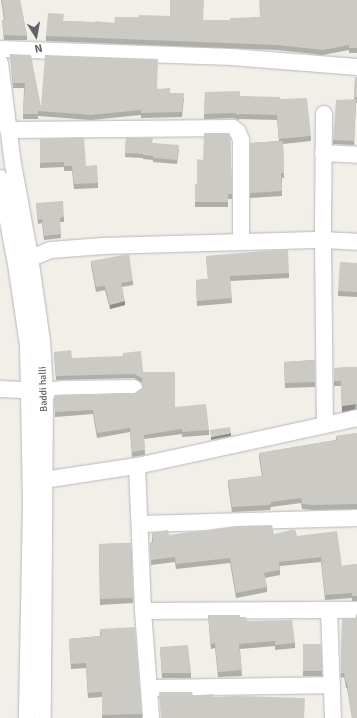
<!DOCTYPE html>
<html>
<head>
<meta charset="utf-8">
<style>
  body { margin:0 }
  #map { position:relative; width:357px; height:718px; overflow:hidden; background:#f1efe8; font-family:Signika,sans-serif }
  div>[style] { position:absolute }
  .roads { filter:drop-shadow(0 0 1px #b5b8bc) drop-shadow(0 0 1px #b5b8bc) }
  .minor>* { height:16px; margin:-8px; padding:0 8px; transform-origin:8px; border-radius:8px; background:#fff }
  .wall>* { inset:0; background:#afaea9 }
  .shaded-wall>* { inset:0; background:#8f8d8a }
  .building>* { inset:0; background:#cccac5 }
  span { translate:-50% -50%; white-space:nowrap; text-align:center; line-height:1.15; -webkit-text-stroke:3px #fff; paint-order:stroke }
  .street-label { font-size:10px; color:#5f6368 }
  .north { position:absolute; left:16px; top:16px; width:40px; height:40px; -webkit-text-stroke:3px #fff; paint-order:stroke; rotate:169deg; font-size:11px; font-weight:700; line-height:16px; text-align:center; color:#5f6368 }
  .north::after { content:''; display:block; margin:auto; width:14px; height:18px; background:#5f6368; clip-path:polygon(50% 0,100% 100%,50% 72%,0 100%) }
</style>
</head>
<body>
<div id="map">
  <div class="roads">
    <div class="minor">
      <i style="left:0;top:49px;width:232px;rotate:2deg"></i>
      <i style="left:232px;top:57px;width:125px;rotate:4.6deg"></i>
      <i style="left:0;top:63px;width:102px;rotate:82.7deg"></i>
      <i style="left:13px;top:164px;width:95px;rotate:79.6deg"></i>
      <i style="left:30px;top:257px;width:85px;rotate:81.9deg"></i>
      <i style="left:42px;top:341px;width:50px;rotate:86.6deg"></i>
      <i style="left:45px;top:391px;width:327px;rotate:90.4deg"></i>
      <i style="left:324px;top:114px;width:126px;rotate:90.5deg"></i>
      <i style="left:323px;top:240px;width:183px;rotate:89.4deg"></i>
      <i style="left:8px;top:130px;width:225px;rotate:-0.5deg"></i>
      <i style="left:233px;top:128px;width:6px;rotate:39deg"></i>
      <i style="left:238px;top:132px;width:9px;rotate:69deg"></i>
      <i style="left:241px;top:140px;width:102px;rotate:90deg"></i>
      <i style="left:323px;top:153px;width:34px;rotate:3deg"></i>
      <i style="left:0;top:178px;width:87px;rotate:79.5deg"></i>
      <i style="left:16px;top:264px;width:82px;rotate:81.6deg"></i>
      <i style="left:28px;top:345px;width:158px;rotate:88.9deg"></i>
      <i style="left:31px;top:503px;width:215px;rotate:91.1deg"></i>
      <i style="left:21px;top:262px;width:32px;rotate:-22deg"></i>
      <i style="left:51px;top:250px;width:52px;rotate:-4.4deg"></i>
      <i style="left:103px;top:246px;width:220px;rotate:-1.6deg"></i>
      <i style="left:323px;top:240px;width:34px;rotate:3deg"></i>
      <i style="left:0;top:389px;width:45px;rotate:2.5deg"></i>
      <i style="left:45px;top:391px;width:19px;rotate:-6deg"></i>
      <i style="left:64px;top:389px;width:70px;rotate:-0.8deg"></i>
      <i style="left:137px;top:466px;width:145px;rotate:87.6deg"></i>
      <i style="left:143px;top:611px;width:107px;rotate:85.7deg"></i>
      <i style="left:44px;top:480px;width:94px;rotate:-8.6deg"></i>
      <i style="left:137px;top:466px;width:225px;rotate:-12.3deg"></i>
      <i style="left:140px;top:524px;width:217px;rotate:-1.6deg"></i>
      <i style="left:329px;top:610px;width:108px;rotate:87.9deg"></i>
      <i style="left:143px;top:611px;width:214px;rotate:-0.3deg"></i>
      <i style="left:149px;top:688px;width:183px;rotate:-0.9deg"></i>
    </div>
  </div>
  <div class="wall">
    <i style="clip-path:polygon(1px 0,20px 0,27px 36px,27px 40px,4px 40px,2px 20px,4px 20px)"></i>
    <i style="clip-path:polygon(357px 0,357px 53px,349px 53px,349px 50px,323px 55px,277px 50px,46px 41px,46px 36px,63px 21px,114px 23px,203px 20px,230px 20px,260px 17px)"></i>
    <i style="clip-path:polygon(10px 54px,41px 107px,157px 89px,184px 98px,182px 117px,141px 118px,141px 115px,91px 120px,38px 116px,38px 119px,23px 119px,24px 88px,13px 88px)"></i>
    <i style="clip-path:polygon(355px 77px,357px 77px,357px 103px,356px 103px,354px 145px,333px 144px,333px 140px,354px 99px)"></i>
    <i style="clip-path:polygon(205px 92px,240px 96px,280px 99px,311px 136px,311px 141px,283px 144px,284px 178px,282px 178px,282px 196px,250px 198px,250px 143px,279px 141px,277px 120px,239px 119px,239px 120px,233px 118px,204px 119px)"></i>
    <i style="clip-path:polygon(230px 133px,232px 199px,228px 199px,228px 207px,195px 207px,195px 184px,197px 184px,203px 160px)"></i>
    <i style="clip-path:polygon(126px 138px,153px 143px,179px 149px,177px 164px,153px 162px,153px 160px,143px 159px,143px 158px,125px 157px)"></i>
    <i style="clip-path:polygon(40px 139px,86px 166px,98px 183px,98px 188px,74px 189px,72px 171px,64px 171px,64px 167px,40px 168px)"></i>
    <i style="clip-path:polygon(36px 203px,64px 217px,64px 222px,60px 222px,61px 238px,44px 240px,42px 223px,38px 224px)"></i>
    <i style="clip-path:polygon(206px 256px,289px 273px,289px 278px,230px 281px,232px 303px,197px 306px,196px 280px,208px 279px)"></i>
    <i style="clip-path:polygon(91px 261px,133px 281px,133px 285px,122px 287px,125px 305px,110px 309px,105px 290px,96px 292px,91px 265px)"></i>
    <i style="clip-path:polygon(357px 263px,357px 297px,338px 296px,338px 291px)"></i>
    <i style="clip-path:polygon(54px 352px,72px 358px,143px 372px,175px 407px,209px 430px,209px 435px,182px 437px,182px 434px,144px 439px,145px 455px,132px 457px,130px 432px,97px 438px,93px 414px,55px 417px,54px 395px,135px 393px,142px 388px,142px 383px,134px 378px,56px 380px)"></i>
    <i style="clip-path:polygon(315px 360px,315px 387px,285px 388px,284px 362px)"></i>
    <i style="clip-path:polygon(357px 367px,357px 409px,342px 412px,341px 386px,334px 386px,334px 368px)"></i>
    <i style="clip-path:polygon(357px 433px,357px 509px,313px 510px,302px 509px,301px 503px,271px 507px,270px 510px,232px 512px,228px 485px,228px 480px,262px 476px,259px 458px,259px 453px,336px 440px,336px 436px)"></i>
    <i style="clip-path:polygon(152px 532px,169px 535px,274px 534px,297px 536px,342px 566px,357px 564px,357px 601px,352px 601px,352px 598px,325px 600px,321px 562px,280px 566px,280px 575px,265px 578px,267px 587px,267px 592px,236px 598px,230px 563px,176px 569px,175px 562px,151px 565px,150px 542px,152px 542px)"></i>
    <i style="clip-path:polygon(131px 543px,133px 603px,100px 605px,99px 544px)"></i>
    <i style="clip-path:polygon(357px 614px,357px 718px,352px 718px,347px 688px,346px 688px,344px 677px,341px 678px,342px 619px,356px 618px,356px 615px)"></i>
    <i style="clip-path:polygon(208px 615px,240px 617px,247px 621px,295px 643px,295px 648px,275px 650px,275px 646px,240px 649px,242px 676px,218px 677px,215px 648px,211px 649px)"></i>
    <i style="clip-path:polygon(100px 629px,142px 714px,142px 718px,102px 718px,102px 697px,88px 698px,86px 668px,71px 669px,69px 639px,100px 636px)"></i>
    <i style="clip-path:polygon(303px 644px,321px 644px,322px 676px,303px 676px)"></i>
    <i style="clip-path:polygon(160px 647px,191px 673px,191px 678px,162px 678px)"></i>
  </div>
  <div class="shaded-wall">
    <i style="clip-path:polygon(125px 301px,125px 305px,110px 309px,110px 305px)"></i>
    <i style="clip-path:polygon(355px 404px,355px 409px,342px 412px,342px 406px)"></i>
    <i style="clip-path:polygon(231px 433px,231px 436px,211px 440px,211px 437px)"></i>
  </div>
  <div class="building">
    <i style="clip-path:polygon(2px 0,20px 0,27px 36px,4px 35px,2px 20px,5px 20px)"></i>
    <i style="clip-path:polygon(170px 0,204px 0,203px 20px,230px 20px,230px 18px,260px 17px,259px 0,357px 0,357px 48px,349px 48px,349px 45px,323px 50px,277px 45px,46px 36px,48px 13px,64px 14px,63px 21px,95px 22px,95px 21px,114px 23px,115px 17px,139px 17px,139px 15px,170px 16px)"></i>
    <i style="clip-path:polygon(10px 54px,31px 55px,41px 107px,45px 55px,158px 59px,157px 89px,170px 88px,170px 93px,184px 93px,182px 112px,141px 113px,141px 110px,91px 115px,38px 111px,38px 114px,23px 114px,25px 83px,13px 83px)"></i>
    <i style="clip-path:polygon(355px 77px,357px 77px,357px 98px,354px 97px)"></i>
    <i style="clip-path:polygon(240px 91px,240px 96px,280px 97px,280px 99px,307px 98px,311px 136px,279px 139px,277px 115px,239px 114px,239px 115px,233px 113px,204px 114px,205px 92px)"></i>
    <i style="clip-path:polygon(356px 99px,354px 141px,333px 140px,336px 100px)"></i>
    <i style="clip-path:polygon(204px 133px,230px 133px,232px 194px,228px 194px,228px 202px,195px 202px,195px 184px,197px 184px,197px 159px,203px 160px)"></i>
    <i style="clip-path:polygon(84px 137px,86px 166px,97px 165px,98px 183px,74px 184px,72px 166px,64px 166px,64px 162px,40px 163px,40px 139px)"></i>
    <i style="clip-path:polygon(126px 138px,153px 138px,152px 143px,179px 145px,177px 160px,153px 158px,153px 156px,143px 155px,143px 154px,125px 153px)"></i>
    <i style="clip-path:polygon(283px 141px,284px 173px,281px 173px,282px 191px,250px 193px,250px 143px)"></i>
    <i style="clip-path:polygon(63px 201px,64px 217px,60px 218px,61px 234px,44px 236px,42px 219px,38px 220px,36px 203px)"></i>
    <i style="clip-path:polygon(288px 249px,289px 273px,230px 276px,232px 298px,197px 301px,196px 280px,208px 279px,206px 256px)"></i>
    <i style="clip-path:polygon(129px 254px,133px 281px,121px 283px,125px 301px,110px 305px,105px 286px,96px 287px,91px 261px)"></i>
    <i style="clip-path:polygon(340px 262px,357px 263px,357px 292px,338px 291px)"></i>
    <i style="clip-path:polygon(71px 350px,72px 358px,123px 356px,123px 353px,141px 351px,143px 372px,175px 372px,175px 407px,206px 404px,209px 430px,182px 432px,182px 429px,144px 435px,145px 450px,132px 452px,130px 428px,97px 433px,93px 410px,55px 412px,54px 395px,135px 393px,142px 388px,142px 378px,134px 374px,56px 376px,54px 352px)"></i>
    <i style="clip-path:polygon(315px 360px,315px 382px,285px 383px,284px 362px)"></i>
    <i style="clip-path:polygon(357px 367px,357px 404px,342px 406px,341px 381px,334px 381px,334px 368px)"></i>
    <i style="clip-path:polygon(230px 427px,231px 433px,211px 437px,210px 430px)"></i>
    <i style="clip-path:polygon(357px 433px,357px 504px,313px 505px,302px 504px,301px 498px,271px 502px,270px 505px,232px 507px,228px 480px,263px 476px,259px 453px,337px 440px,336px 436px)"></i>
    <i style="clip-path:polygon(272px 525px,274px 534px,295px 529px,297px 536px,337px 531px,342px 566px,357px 564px,357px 596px,352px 596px,352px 593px,325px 595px,321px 557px,279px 562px,280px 570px,264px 573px,267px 587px,236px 593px,230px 558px,176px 564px,175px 557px,151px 560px,150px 542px,153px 542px,152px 532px,168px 530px,169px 535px,235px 526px)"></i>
    <i style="clip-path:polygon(131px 543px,133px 598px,100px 599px,99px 544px)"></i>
    <i style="clip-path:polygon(357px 614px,357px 718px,352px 718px,347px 683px,346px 683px,344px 673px,341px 673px,342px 619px,357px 618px,356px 615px)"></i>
    <i style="clip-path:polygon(208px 615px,240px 615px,240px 617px,246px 617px,247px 621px,292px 620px,295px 643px,275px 645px,275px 641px,239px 644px,242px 670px,218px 672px,215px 643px,211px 644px)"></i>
    <i style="clip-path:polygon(135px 627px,142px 714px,102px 715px,102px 692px,88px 693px,86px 663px,71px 664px,69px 639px,101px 636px,100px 629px)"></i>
    <i style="clip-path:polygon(303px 644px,321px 644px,322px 671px,303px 671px)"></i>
    <i style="clip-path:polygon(188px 645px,191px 673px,162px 673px,160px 647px)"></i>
    <i style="clip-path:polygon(159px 692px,192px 692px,193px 696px,213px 694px,213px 697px,237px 696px,305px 698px,304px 718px,161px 718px)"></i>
  </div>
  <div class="street-label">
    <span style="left:44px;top:389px;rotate:-92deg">Baddi halli</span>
  </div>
  <div class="north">N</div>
</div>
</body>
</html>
